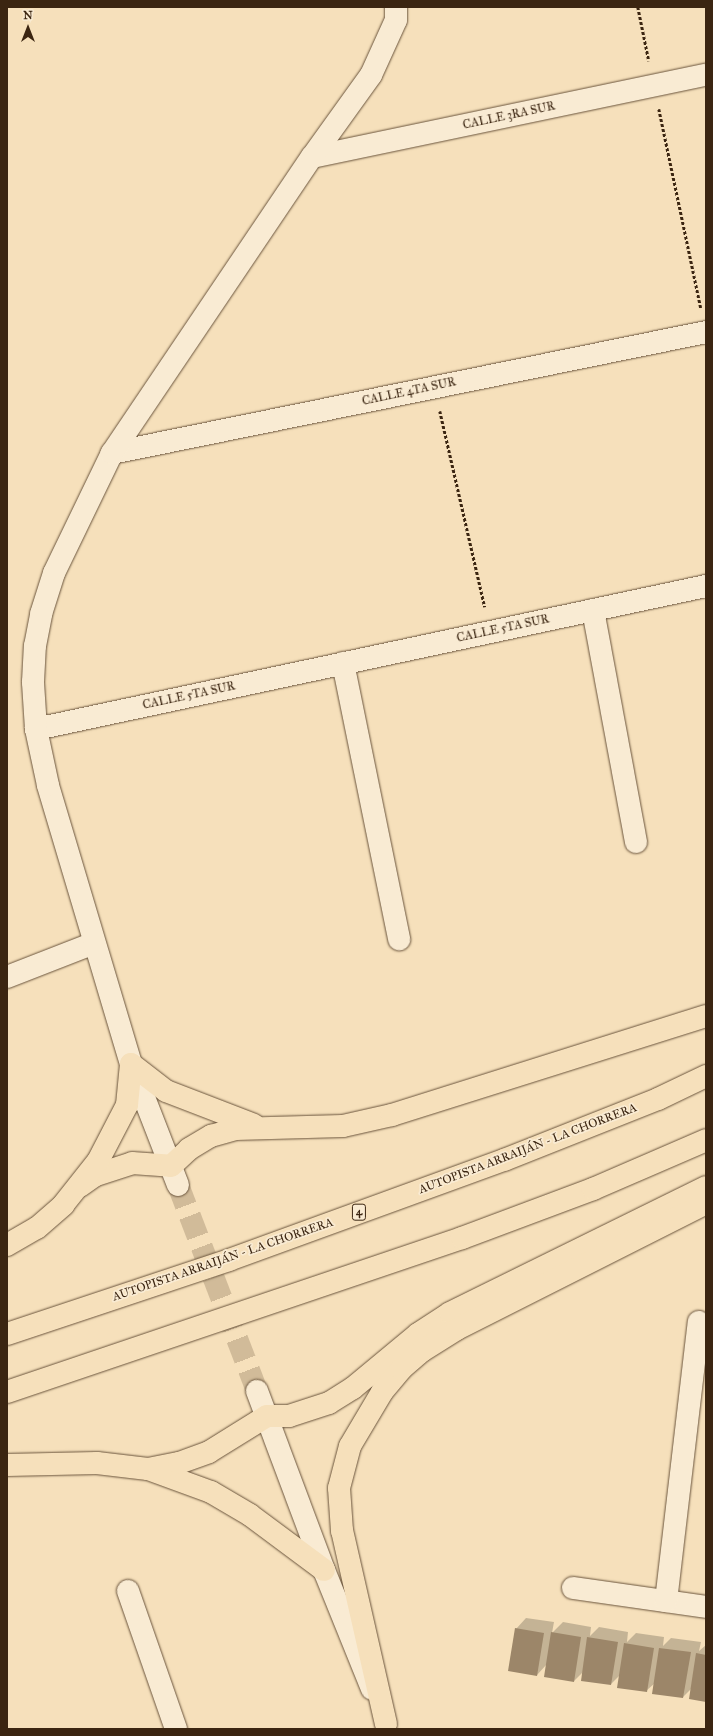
<!DOCTYPE html>
<html>
<head>
<meta charset="utf-8">
<style>
  body { margin:0 }
  #map { position:relative; width:713px; height:1736px; overflow:hidden; background:#f6e0bb; font-family:"IM FELL Great Primer",serif }
  div>[style] { position:absolute }
  .shadow>* { inset:0; background:#0003 }
  .building>* { inset:0; background:#9c8669 }
  .minor-tunnel>* { height:22px; margin-top:-11px; transform-origin:0; background:repeating-linear-gradient(90deg,#d1bb99 0 22px,transparent 0 33px) }
  .path>* { height:2.5px; margin-top:-1.25px; transform-origin:0; background:repeating-linear-gradient(90deg,#3b2511 0 3px,transparent 0 5px) }
  .roads { filter:drop-shadow(0 0 1px #6a543c) drop-shadow(0 0 1px #6a543c) }
  .minor>* { height:22px; margin:-11px; padding:0 11px; transform-origin:11px; border-radius:11px; background:#f9ebd3 }
  .highway>* { height:22px; margin:-11px; padding:0 11px; transform-origin:11px; border-radius:11px; background:#f6e0bb }
  span { translate:-50% -50%; white-space:nowrap; text-align:center; line-height:1.15; -webkit-text-stroke:3.5px #f9ebd3; paint-order:stroke }
  .shield-label span { padding:1px 3px; background:#f9ebd3; border:1px solid; border-radius:3px; -webkit-text-stroke-width:0 }
  .shield-label { font-size:11px; color:#3b2511; font-weight:700 }
  .street-label { font-size:12px; color:#3b2511 }
  .frame { position:absolute; inset:0; border:8px solid #3b2511; pointer-events:none }
  .north { position:absolute; left:8px; top:8px; width:40px; height:40px; -webkit-text-stroke:3px #f9ebd3; paint-order:stroke; rotate:0deg; font-size:11px; font-weight:700; line-height:16px; text-align:center; color:#3b2511 }
  .north::after { content:''; display:block; margin:auto; width:14px; height:18px; background:#3b2511; clip-path:polygon(50% 0,100% 100%,50% 72%,0 100%) }
</style>
</head>
<body>
<div id="map">
  <div class="shadow">
    <i style="clip-path:polygon(526px 1618px,554px 1622px,552px 1633px,563px 1622px,591px 1627px,590px 1636px,599px 1627px,628px 1632px,627px 1642px,636px 1633px,664px 1637px,663px 1646px,671px 1638px,701px 1642px,699px 1651px,706px 1645px,706px 1701px,691px 1689px,683px 1697px,655px 1683px,646px 1691px,620px 1675px,611px 1684px,583px 1672px,574px 1681px,547px 1664px,537px 1675px,516px 1629px)"></i>
  </div>
  <div class="building">
    <i style="clip-path:polygon(515px 1628px,544px 1633px,537px 1676px,508px 1671px)"></i>
    <i style="clip-path:polygon(551px 1632px,581px 1637px,574px 1682px,544px 1677px)"></i>
    <i style="clip-path:polygon(587px 1637px,618px 1642px,611px 1685px,581px 1681px)"></i>
    <i style="clip-path:polygon(624px 1643px,654px 1648px,647px 1692px,617px 1688px)"></i>
    <i style="clip-path:polygon(659px 1648px,691px 1652px,683px 1698px,652px 1694px)"></i>
    <i style="clip-path:polygon(696px 1653px,706px 1655px,706px 1702px,689px 1699px)"></i>
  </div>
  <div class="minor-tunnel">
    <i style="left:178px;top:1185px;width:221px;rotate:69deg"></i>
  </div>
  <div class="path">
    <i style="left:638px;top:7px;width:55px;rotate:78.5deg"></i>
    <i style="left:659px;top:109px;width:203px;rotate:78.1deg"></i>
    <i style="left:440px;top:411px;width:201px;rotate:77.1deg"></i>
  </div>
  <div class="roads">
    <div class="minor">
      <i style="left:312px;top:157px;width:402px;rotate:-11.8deg"></i>
      <i style="left:112px;top:453px;width:606px;rotate:-11.51deg"></i>
      <i style="left:593px;top:610px;width:236px;rotate:79.5deg"></i>
      <i style="left:343px;top:663px;width:282px;rotate:78.5deg"></i>
      <i style="left:36px;top:729px;width:685px;rotate:-12.05deg"></i>
      <i style="left:7px;top:977px;width:93px;rotate:-21.3deg"></i>
      <i style="left:178px;top:1185px;width:130px;rotate:-111.2deg"></i>
      <i style="left:131px;top:1064px;width:291px;rotate:-106.6deg"></i>
      <i style="left:48px;top:785px;width:57px;rotate:-102.1deg"></i>
      <i style="left:36px;top:729px;width:47px;rotate:-93.7deg"></i>
      <i style="left:33px;top:682px;width:36px;rotate:-87deg"></i>
      <i style="left:35px;top:646px;width:33px;rotate:-79deg"></i>
      <i style="left:41px;top:614px;width:43px;rotate:-72.4deg"></i>
      <i style="left:54px;top:573px;width:133px;rotate:-64.2deg"></i>
      <i style="left:112px;top:453px;width:357px;rotate:-56deg"></i>
      <i style="left:312px;top:157px;width:101px;rotate:-54.3deg"></i>
      <i style="left:371px;top:75px;width:60px;rotate:-65.6deg"></i>
      <i style="left:396px;top:20px;width:13px;rotate:-90deg"></i>
      <i style="left:257px;top:1391px;width:191px;rotate:69.5deg"></i>
      <i style="left:324px;top:1570px;width:128px;rotate:68deg"></i>
      <i style="left:573px;top:1588px;width:134px;rotate:8.1deg"></i>
      <i style="left:128px;top:1591px;width:146px;rotate:70.8deg"></i>
      <i style="left:666px;top:1601px;width:281px;rotate:-83.3deg"></i>
    </div>
    <div class="highway">
      <i style="left:131px;top:1064px;width:44px;rotate:37.6deg"></i>
      <i style="left:166px;top:1091px;width:94px;rotate:21.1deg"></i>
      <i style="left:80px;top:1186px;width:19px;rotate:-35deg"></i>
      <i style="left:96px;top:1175px;width:38px;rotate:-18deg"></i>
      <i style="left:132px;top:1163px;width:39px;rotate:4deg"></i>
      <i style="left:171px;top:1166px;width:25px;rotate:-43deg"></i>
      <i style="left:189px;top:1149px;width:26px;rotate:-31deg"></i>
      <i style="left:211px;top:1136px;width:25px;rotate:-16deg"></i>
      <i style="left:235px;top:1129px;width:108px;rotate:-1.6deg"></i>
      <i style="left:343px;top:1126px;width:50px;rotate:-12.7deg"></i>
      <i style="left:392px;top:1115px;width:329px;rotate:-17.5deg"></i>
      <i style="left:7px;top:1245px;width:34px;rotate:-30deg"></i>
      <i style="left:37px;top:1228px;width:35px;rotate:-41deg"></i>
      <i style="left:63px;top:1205px;width:56px;rotate:-51.5deg"></i>
      <i style="left:98px;top:1161px;width:63px;rotate:-62.6deg"></i>
      <i style="left:127px;top:1105px;width:41px;rotate:-84.4deg"></i>
      <i style="left:7px;top:1334px;width:234px;rotate:-18.4deg"></i>
      <i style="left:229px;top:1260px;width:293px;rotate:-20deg"></i>
      <i style="left:504px;top:1160px;width:166px;rotate:-21.6deg"></i>
      <i style="left:658px;top:1099px;width:53px;rotate:-25.6deg"></i>
      <i style="left:7px;top:1392px;width:480px;rotate:-18.7deg"></i>
      <i style="left:462px;top:1238px;width:140px;rotate:-20.5deg"></i>
      <i style="left:593px;top:1189px;width:123px;rotate:-23.4deg"></i>
      <i style="left:7px;top:1465px;width:90px;rotate:-1.3deg"></i>
      <i style="left:97px;top:1463px;width:51px;rotate:6.7deg"></i>
      <i style="left:148px;top:1469px;width:67px;rotate:20.1deg"></i>
      <i style="left:211px;top:1492px;width:45px;rotate:30.5deg"></i>
      <i style="left:250px;top:1515px;width:92px;rotate:36.6deg"></i>
      <i style="left:148px;top:1469px;width:32px;rotate:-11deg"></i>
      <i style="left:179px;top:1463px;width:32px;rotate:-20deg"></i>
      <i style="left:209px;top:1452px;width:68px;rotate:-31.8deg"></i>
      <i style="left:267px;top:1416px;width:22px"></i>
      <i style="left:289px;top:1416px;width:42px;rotate:-18deg"></i>
      <i style="left:329px;top:1403px;width:28px;rotate:-32deg"></i>
      <i style="left:353px;top:1388px;width:85px;rotate:-39.7deg"></i>
      <i style="left:418px;top:1334px;width:38px;rotate:-33deg"></i>
      <i style="left:450px;top:1313px;width:285px;rotate:-26.2deg"></i>
      <i style="left:386px;top:1724px;width:198px;rotate:-102.8deg"></i>
      <i style="left:342px;top:1531px;width:43px;rotate:-94deg"></i>
      <i style="left:339px;top:1488px;width:43px;rotate:-75.3deg"></i>
      <i style="left:350px;top:1446px;width:63px;rotate:-59.3deg"></i>
      <i style="left:382px;top:1392px;width:30px;rotate:-50deg"></i>
      <i style="left:401px;top:1369px;width:28px;rotate:-41deg"></i>
      <i style="left:422px;top:1351px;width:41px;rotate:-32.2deg"></i>
      <i style="left:457px;top:1329px;width:279px;rotate:-26.8deg"></i>
    </div>
  </div>
  <div class="shield-label">
    <span style="left:359px;top:1212px">4</span>
  </div>
  <div class="street-label">
    <span style="left:509px;top:116px;rotate:-12deg">CALLE 3RA SUR</span>
    <span style="left:409px;top:392px;rotate:-12deg">CALLE 4TA SUR</span>
    <span style="left:503px;top:629px;rotate:-12deg">CALLE 5TA SUR</span>
    <span style="left:189px;top:696px;rotate:-12deg">CALLE 5TA SUR</span>
    <span style="left:528px;top:1149px;rotate:-21deg">AUTOPISTA ARRAIJÁN - LA CHORRERA</span>
    <span style="left:223px;top:1260px;rotate:-19deg">AUTOPISTA ARRAIJÁN - LA CHORRERA</span>
  </div>
  <div class="frame"></div>
  <div class="north">N</div>
</div>
</body>
</html>
